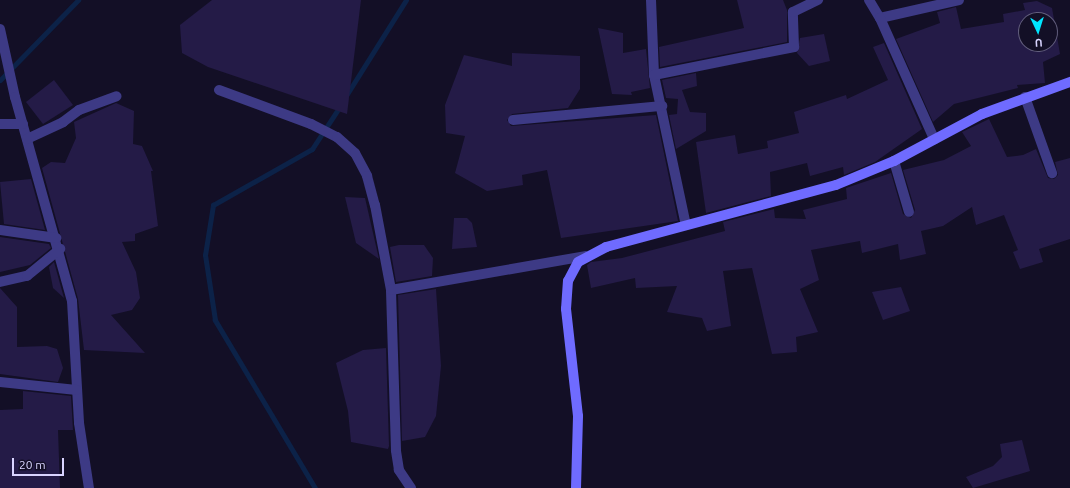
<!DOCTYPE html>
<html>
<head>
<meta charset="utf-8">
<style>
  body { margin:0 }
  #map { position:relative; width:1070px; height:488px; overflow:hidden; background:#130f26; font-family:Ubuntu,sans-serif }
  div>[style] { position:absolute }
  .stream>* { height:5px; margin:-2.5px; padding:0 2.5px; transform-origin:2.5px; border-radius:2.5px; background:#0c2248 }
  .building>* { inset:0; background:#241b47 }
  .street>* { height:10px; margin:-5px; padding:0 5px; transform-origin:5px; border-radius:5px; background:#3d3a85 }
  .secondary>* { height:10px; margin:-5px; padding:0 5px; transform-origin:5px; border-radius:5px; background:#6f6bff }
  span { translate:-50% -50%; white-space:nowrap; text-align:center; line-height:1.15; -webkit-text-stroke:3px #130f26; paint-order:stroke }
  .north { position:absolute; left:1018px; top:12px; width:40px; height:40px; box-sizing:border-box; background:#130f26; border:1px solid #625e7d; border-radius:50%; rotate:176deg; font-size:11px; font-weight:700; line-height:16px; text-align:center; color:#d9d4ff }
  .north::after { content:''; display:block; margin:auto; width:14px; height:18px; background:#00e5ff; clip-path:polygon(50% 0,100% 100%,50% 72%,0 100%) }
  .scale { position:absolute; left:12px; top:458px; width:52px; height:18px; box-sizing:border-box; border:2px solid #d9d4ff; border-top:0; padding-left:5px; font-size:12px; line-height:14px; white-space:nowrap; color:#d9d4ff; -webkit-text-stroke:3px #130f26; paint-order:stroke }
</style>
</head>
<body>
<div id="map">
  <div class="stream">
    <i style="left:0;top:80px;width:112px;rotate:-45.7deg"></i>
    <i style="left:347px;top:94px;width:111px;rotate:-57.9deg"></i>
    <i style="left:315px;top:488px;width:196px;rotate:-120.8deg"></i>
    <i style="left:215px;top:320px;width:66px;rotate:-98.7deg"></i>
    <i style="left:205px;top:255px;width:51px;rotate:-80.9deg"></i>
    <i style="left:213px;top:205px;width:114px;rotate:-29.5deg"></i>
    <i style="left:312px;top:149px;width:51px;rotate:-56.9deg"></i>
  </div>
  <div class="building">
    <i style="clip-path:polygon(212px 0,361px 0,347px 114px,208px 67px,182px 53px,180px 25px)"></i>
    <i style="clip-path:polygon(737px 0,783px 0,787px 10px,787px 42px,660px 67px,659px 47px,744px 28px)"></i>
    <i style="clip-path:polygon(evenodd,1037px 1px,1052px 8px,1060px 54px,1043px 62px,1045px 83px,1017px 85px,1018px 88px,954px 104px,933px 122px,896px 39px,940px 23px,937px 12px,956px 7px,961px 29px,1004px 22px,1003px 14px,1025px 10px,1023px 3px,1037px 1px,1026px 20px,1050px 20px,1050px 44px,1026px 44px,1026px 20px)"></i>
    <i style="clip-path:polygon(598px 28px,623px 33px,623px 53px,646px 49px,650px 88px,631px 92px,632px 95px,612px 94px)"></i>
    <i style="clip-path:polygon(824px 34px,830px 61px,809px 66px,797px 53px,800px 38px)"></i>
    <i style="clip-path:polygon(884px 43px,922px 129px,875px 162px,844px 175px,843px 167px,810px 176px,807px 163px,770px 172px,771px 196px,706px 213px,696px 142px,735px 135px,738px 154px,768px 148px,767px 141px,799px 133px,794px 112px,846px 95px,847px 99px,888px 80px,873px 47px)"></i>
    <i style="clip-path:polygon(512px 53px,580px 56px,580px 89px,568px 108px,512px 114px,507px 120px,511px 126px,656px 115px,678px 221px,561px 238px,547px 170px,522px 175px,523px 185px,487px 191px,455px 173px,465px 136px,446px 133px,445px 105px,464px 55px,512px 66px)"></i>
    <i style="clip-path:polygon(696px 73px,697px 86px,682px 90px,690px 112px,706px 113px,706px 131px,676px 149px,669px 115px,677px 114px,678px 99px,666px 98px,662px 80px)"></i>
    <i style="clip-path:polygon(54px 80px,73px 105px,43px 124px,26px 102px)"></i>
    <i style="clip-path:polygon(116px 103px,134px 111px,133px 144px,142px 146px,153px 171px,151px 171px,158px 226px,135px 234px,135px 241px,122px 242px,136px 272px,140px 298px,132px 310px,111px 315px,145px 353px,84px 350px,78px 299px,42px 168px,51px 162px,65px 163px,76px 138px,74px 122px)"></i>
    <i style="clip-path:polygon(989px 119px,1007px 157px,1023px 155px,1036px 149px,1048px 178px,1054px 179px,1058px 175px,1055px 162px,1070px 158px,1070px 239px,1039px 249px,1043px 262px,1020px 269px,1013px 252px,1018px 250px,1004px 215px,976px 225px,972px 207px,943px 226px,921px 231px,926px 254px,900px 260px,898px 244px,862px 253px,860px 241px,811px 250px,819px 280px,800px 289px,818px 332px,796px 337px,797px 352px,772px 354px,752px 268px,723px 271px,731px 326px,707px 331px,702px 318px,667px 312px,677px 286px,636px 288px,635px 278px,591px 288px,587px 265px,591px 262px,622px 258px,725px 231px,723px 222px,774px 209px,775px 218px,806px 219px,803px 210px,847px 199px,846px 188px,891px 173px,903px 214px,911px 218px,915px 210px,903px 170px,944px 160px,971px 146px,962px 132px)"></i>
    <i style="clip-path:polygon(31px 179px,45px 230px,4px 224px,0 182px)"></i>
    <i style="clip-path:polygon(345px 197px,365px 198px,379px 259px,356px 243px)"></i>
    <i style="clip-path:polygon(454px 218px,467px 218px,472px 223px,477px 247px,452px 249px)"></i>
    <i style="clip-path:polygon(0 237px,49px 244px,51px 248px,30px 265px,0 272px)"></i>
    <i style="clip-path:polygon(399px 245px,424px 245px,433px 258px,432px 276px,396px 282px,390px 247px)"></i>
    <i style="clip-path:polygon(54px 262px,64px 298px,53px 288px,49px 267px)"></i>
    <i style="clip-path:polygon(901px 287px,910px 311px,883px 320px,872px 292px)"></i>
    <i style="clip-path:polygon(0 288px,17px 307px,17px 347px,47px 346px,57px 349px,63px 368px,58px 382px,0 374px)"></i>
    <i style="clip-path:polygon(436px 289px,441px 366px,436px 416px,425px 437px,402px 441px,398px 295px)"></i>
    <i style="clip-path:polygon(386px 348px,389px 446px,388px 449px,351px 442px,348px 411px,336px 363px,363px 350px)"></i>
    <i style="clip-path:polygon(23px 391px,71px 396px,73px 430px,58px 430px,60px 488px,0 488px,0 410px,23px 409px)"></i>
    <i style="clip-path:polygon(1022px 440px,1030px 471px,973px 488px,966px 477px,993px 466px,1002px 457px,1000px 444px)"></i>
  </div>
  <div class="street">
    <i style="left:651px;top:0;width:75px;rotate:87.7deg"></i>
    <i style="left:654px;top:75px;width:153px;rotate:78deg"></i>
    <i style="left:869px;top:0;width:21px;rotate:59deg"></i>
    <i style="left:880px;top:18px;width:81px;rotate:-12.8deg"></i>
    <i style="left:880px;top:18px;width:133px;rotate:65.9deg"></i>
    <i style="left:0;top:29px;width:70px;rotate:77.6deg"></i>
    <i style="left:15px;top:97px;width:212px;rotate:74.4deg"></i>
    <i style="left:72px;top:301px;width:122px;rotate:86.7deg"></i>
    <i style="left:79px;top:423px;width:66px;rotate:81.3deg"></i>
    <i style="left:654px;top:75px;width:143px;rotate:-11.3deg"></i>
    <i style="left:794px;top:47px;width:35px;rotate:-92deg"></i>
    <i style="left:793px;top:12px;width:28px;rotate:-26deg"></i>
    <i style="left:219px;top:90px;width:98px;rotate:20.3deg"></i>
    <i style="left:311px;top:124px;width:29px;rotate:27deg"></i>
    <i style="left:337px;top:137px;width:24px;rotate:42deg"></i>
    <i style="left:355px;top:153px;width:26px;rotate:62deg"></i>
    <i style="left:367px;top:176px;width:30px;rotate:75deg"></i>
    <i style="left:375px;top:205px;width:86px;rotate:79.3deg"></i>
    <i style="left:1025px;top:97px;width:81px;rotate:70.4deg"></i>
    <i style="left:513px;top:120px;width:150px;rotate:-5.4deg"></i>
    <i style="left:0;top:124px;width:23px"></i>
    <i style="left:27px;top:139px;width:40px;rotate:-25deg"></i>
    <i style="left:63px;top:122px;width:20px;rotate:-37deg"></i>
    <i style="left:79px;top:110px;width:40px;rotate:-20.2deg"></i>
    <i style="left:894px;top:161px;width:53px;rotate:73.6deg"></i>
    <i style="left:0;top:230px;width:57px;rotate:8.1deg"></i>
    <i style="left:0;top:282px;width:28px;rotate:-13deg"></i>
    <i style="left:27px;top:276px;width:43px;rotate:-39.3deg"></i>
    <i style="left:0;top:382px;width:77px;rotate:5.9deg"></i>
    <i style="left:411px;top:488px;width:22px;rotate:-124deg"></i>
    <i style="left:399px;top:470px;width:20px;rotate:-99deg"></i>
    <i style="left:396px;top:450px;width:160px;rotate:-91.8deg"></i>
    <i style="left:391px;top:290px;width:197px;rotate:-9.9deg"></i>
  </div>
  <div class="secondary">
    <i style="left:576px;top:488px;width:72px;rotate:-88.4deg"></i>
    <i style="left:578px;top:416px;width:108px;rotate:-96.4deg"></i>
    <i style="left:566px;top:309px;width:28px;rotate:-86deg"></i>
    <i style="left:568px;top:281px;width:21px;rotate:-62deg"></i>
    <i style="left:578px;top:262px;width:32px;rotate:-28deg"></i>
    <i style="left:606px;top:247px;width:238px;rotate:-15.1deg"></i>
    <i style="left:836px;top:185px;width:63px;rotate:-22.5deg"></i>
    <i style="left:894px;top:161px;width:100px;rotate:-28.1deg"></i>
    <i style="left:982px;top:114px;width:94px;rotate:-20deg"></i>
  </div>
  <div class="north">U</div>
  <div class="scale">20 m</div>
</div>
</body>
</html>
